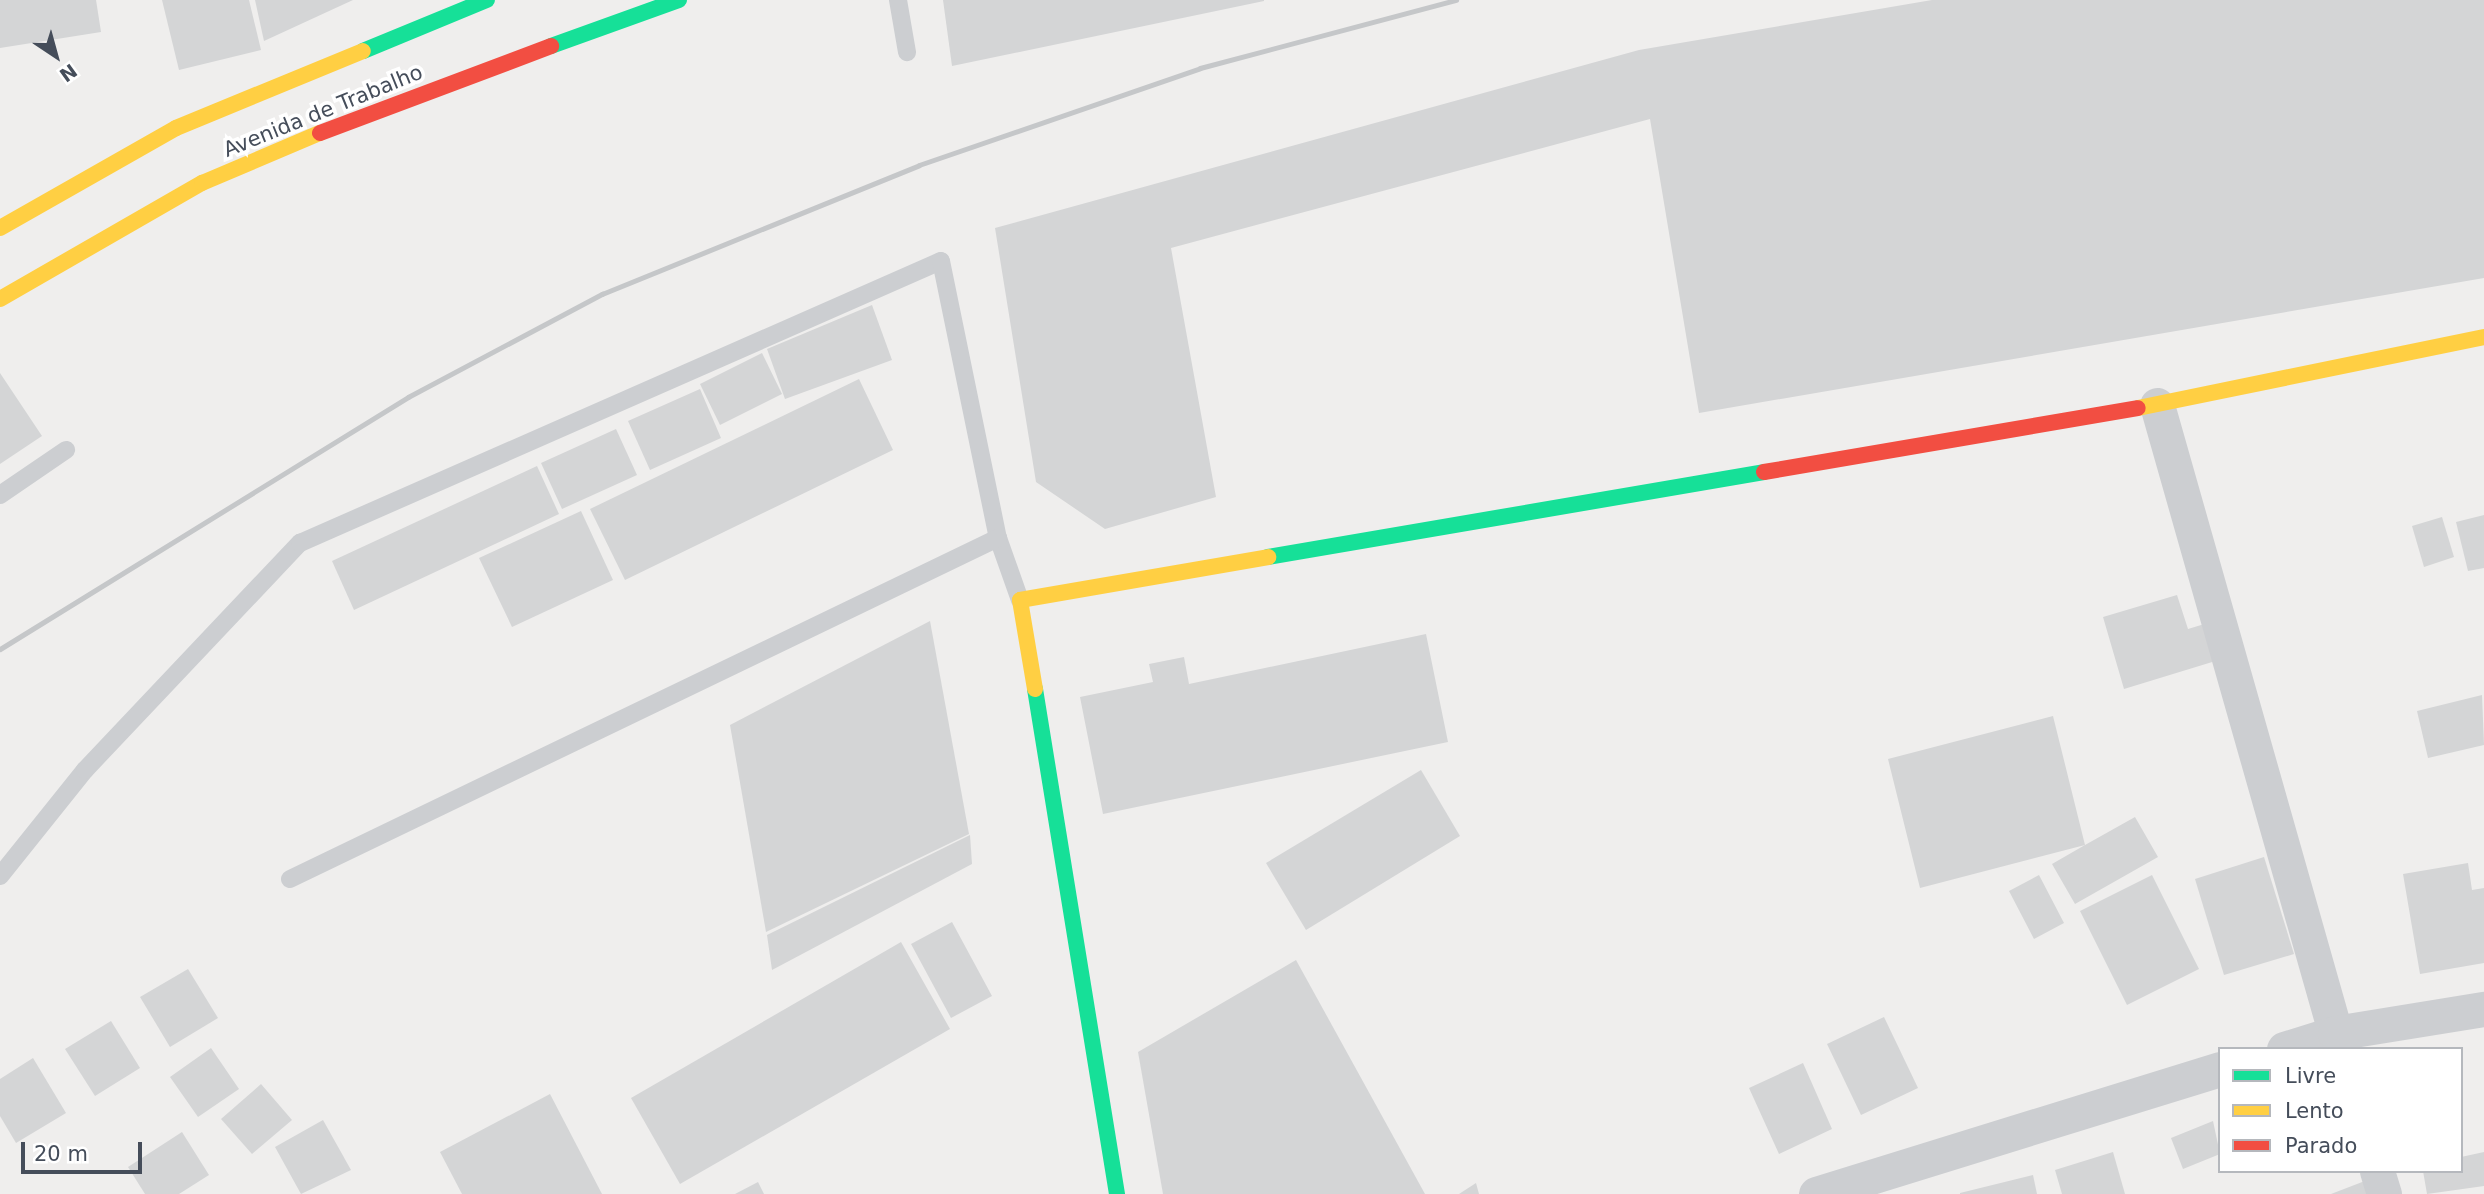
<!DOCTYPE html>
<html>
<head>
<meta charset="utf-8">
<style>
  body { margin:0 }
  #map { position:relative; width:2484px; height:1194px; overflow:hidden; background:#efeeed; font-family:"DejaVu Sans",sans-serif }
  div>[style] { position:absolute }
  .building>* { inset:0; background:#d4d5d6 }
  .lane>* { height:18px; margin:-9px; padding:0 9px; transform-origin:9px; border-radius:9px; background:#ccced1 }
  .street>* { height:35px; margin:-17.5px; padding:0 17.5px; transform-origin:17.5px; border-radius:17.5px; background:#ccced1 }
  .fast>* { height:16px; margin:-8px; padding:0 8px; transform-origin:8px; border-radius:8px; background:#16e098 }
  .slow>* { height:16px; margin:-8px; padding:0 8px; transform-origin:8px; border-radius:8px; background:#ffcf43 }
  .jam>* { height:16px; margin:-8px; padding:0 8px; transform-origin:8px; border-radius:8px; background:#f24e42 }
  .rail>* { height:5px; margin:-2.5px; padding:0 2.5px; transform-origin:2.5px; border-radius:2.5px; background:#c5c7c9 }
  span { translate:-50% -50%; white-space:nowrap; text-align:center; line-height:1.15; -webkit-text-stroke:7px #fff; paint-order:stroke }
  .street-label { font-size:21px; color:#454d5a }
  .legend { position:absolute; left:2218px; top:1047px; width:245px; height:126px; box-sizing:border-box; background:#fff; border:2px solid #b5b8bd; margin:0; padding:9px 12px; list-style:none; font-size:21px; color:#454d5a }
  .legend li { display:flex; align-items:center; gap:14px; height:35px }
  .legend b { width:35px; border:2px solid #b5b8bd }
  .north { position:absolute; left:21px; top:21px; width:70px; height:70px; -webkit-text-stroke:5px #fff; paint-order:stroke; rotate:144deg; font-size:19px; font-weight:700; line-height:28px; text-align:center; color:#454d5a }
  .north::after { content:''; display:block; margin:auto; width:24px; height:32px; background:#454d5a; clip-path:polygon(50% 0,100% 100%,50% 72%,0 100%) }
  .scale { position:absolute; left:21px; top:1142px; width:121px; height:32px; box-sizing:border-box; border:4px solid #454d5a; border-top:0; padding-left:9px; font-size:21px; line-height:24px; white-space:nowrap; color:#454d5a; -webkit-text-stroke:5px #fff; paint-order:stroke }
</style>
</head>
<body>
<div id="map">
  <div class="building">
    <i style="clip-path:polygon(0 0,96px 0,101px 32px,0 48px)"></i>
    <i style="clip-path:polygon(162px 0,249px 0,261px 50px,179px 70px)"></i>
    <i style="clip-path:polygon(255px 0,353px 0,264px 41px)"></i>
    <i style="clip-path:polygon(943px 0,1264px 0,1264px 1px,952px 66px)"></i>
    <i style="clip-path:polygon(1932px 0,2484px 0,2484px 278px,1699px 413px,1650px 119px,1171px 248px,1216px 497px,1105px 529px,1036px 482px,995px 228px,1639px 50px)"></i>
    <i style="clip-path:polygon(872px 305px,892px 360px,785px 399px,767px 349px)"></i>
    <i style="clip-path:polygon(762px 353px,782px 394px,720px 425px,700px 384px)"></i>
    <i style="clip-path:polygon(0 373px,42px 436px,0 464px)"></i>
    <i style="clip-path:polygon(859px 379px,893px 450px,625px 580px,590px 509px)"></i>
    <i style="clip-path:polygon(700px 389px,721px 438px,650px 470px,628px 421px)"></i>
    <i style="clip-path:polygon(616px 429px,637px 475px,562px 509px,541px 463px)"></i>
    <i style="clip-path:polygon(537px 466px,559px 514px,354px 610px,332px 561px)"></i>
    <i style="clip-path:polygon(581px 511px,613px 580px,512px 627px,479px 558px)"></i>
    <i style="clip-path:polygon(2484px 515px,2484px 568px,2468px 571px,2456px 522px)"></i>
    <i style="clip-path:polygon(2442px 517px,2454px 557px,2424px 567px,2412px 526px)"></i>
    <i style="clip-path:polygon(2177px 595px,2188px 629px,2211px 622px,2222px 659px,2124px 689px,2103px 617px)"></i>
    <i style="clip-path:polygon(930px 621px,969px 834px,766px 932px,730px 725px)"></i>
    <i style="clip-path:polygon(1426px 634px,1448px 742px,1103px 814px,1080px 697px,1153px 682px,1149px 664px,1184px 657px,1189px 684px)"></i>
    <i style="clip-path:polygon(2482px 695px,2484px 745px,2428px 758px,2417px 711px)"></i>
    <i style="clip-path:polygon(2053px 716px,2085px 845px,2135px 817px,2158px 857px,2075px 904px,2052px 864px,2085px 845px,1920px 888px,1888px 759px)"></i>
    <i style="clip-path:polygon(1421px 770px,1460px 836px,1306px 930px,1266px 863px)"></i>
    <i style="clip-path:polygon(970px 835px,972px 864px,772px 970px,767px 935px)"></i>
    <i style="clip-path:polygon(2264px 857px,2294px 954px,2224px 975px,2195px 879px)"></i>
    <i style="clip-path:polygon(2468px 863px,2472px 890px,2484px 888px,2484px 963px,2420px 974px,2403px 874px)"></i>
    <i style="clip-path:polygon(2039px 875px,2064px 923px,2034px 939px,2009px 891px)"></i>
    <i style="clip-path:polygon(2152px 875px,2199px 969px,2127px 1005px,2080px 911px)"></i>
    <i style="clip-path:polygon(952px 922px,992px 996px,951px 1018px,911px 944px)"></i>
    <i style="clip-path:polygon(901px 942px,950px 1029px,680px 1184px,631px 1098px)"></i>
    <i style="clip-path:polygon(1296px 960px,1425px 1194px,1163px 1194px,1138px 1052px)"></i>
    <i style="clip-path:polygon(188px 969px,218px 1018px,170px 1047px,140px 997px)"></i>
    <i style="clip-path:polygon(1884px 1017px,1918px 1088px,1861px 1115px,1827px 1044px)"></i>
    <i style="clip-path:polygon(111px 1021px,140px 1068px,95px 1096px,65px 1049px)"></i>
    <i style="clip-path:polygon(211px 1048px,239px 1089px,198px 1117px,170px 1077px)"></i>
    <i style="clip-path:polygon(33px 1058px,66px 1113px,16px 1143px,0 1116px,0 1079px)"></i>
    <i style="clip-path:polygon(1803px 1063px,1832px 1129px,1779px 1154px,1749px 1088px)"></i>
    <i style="clip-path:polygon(261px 1084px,292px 1120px,252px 1154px,221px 1119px)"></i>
    <i style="clip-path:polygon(550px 1094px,602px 1194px,462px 1194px,440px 1152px)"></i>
    <i style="clip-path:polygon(323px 1120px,351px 1170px,301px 1194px,275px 1147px)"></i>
    <i style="clip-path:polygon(2213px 1121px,2220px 1154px,2183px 1169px,2171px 1138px)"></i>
    <i style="clip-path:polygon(182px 1132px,209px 1175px,179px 1194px,145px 1194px,128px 1167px)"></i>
    <i style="clip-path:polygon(2113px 1152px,2125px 1194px,2062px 1194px,2055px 1170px)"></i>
    <i style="clip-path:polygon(2484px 1152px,2484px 1186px,2427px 1194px,2423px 1171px,2461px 1171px,2461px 1157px)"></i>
    <i style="clip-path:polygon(2033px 1175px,2037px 1194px,1960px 1194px,1960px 1193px)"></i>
    <i style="clip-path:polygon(2370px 1179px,2376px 1194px,2331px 1194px)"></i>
    <i style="clip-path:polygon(758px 1182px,764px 1194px,735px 1194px)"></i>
    <i style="clip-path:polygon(1476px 1183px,1479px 1194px,1459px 1194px)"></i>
  </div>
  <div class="lane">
    <i style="left:898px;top:0;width:53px;rotate:80.2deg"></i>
    <i style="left:0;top:495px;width:80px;rotate:-34.3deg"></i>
    <i style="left:0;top:876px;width:136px;rotate:-51.3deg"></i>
    <i style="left:85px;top:770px;width:313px;rotate:-46.6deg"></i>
    <i style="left:300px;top:543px;width:700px;rotate:-23.75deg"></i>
    <i style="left:941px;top:261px;width:283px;rotate:78.4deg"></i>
    <i style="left:998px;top:538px;width:66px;rotate:70.5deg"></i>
    <i style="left:290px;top:879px;width:786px;rotate:-25.72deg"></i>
  </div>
  <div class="street">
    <i style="left:2157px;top:405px;width:669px;rotate:74.14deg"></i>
    <i style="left:2284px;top:1049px;width:53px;rotate:-17.4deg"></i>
    <i style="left:2335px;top:1033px;width:151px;rotate:-9.2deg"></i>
    <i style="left:2377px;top:1171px;width:24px;rotate:73deg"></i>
    <i style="left:1816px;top:1194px;width:423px;rotate:-17.2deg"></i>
  </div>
  <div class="fast">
    <i style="left:551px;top:46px;width:136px;rotate:-19.8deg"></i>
    <i style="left:363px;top:51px;width:134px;rotate:-22.4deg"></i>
    <i style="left:1268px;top:557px;width:503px;rotate:-9.72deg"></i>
    <i style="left:1035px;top:689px;width:512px;rotate:80.78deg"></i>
  </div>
  <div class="slow">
    <i style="left:0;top:228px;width:202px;rotate:-29.6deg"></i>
    <i style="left:176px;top:128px;width:202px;rotate:-22.4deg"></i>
    <i style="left:0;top:299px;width:233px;rotate:-29.9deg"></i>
    <i style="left:202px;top:183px;width:128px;rotate:-23deg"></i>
    <i style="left:2138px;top:408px;width:353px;rotate:-11.6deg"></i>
    <i style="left:1035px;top:689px;width:90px;rotate:-99.6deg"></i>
    <i style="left:1020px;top:600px;width:252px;rotate:-9.8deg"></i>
  </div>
  <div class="jam">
    <i style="left:320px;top:133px;width:247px;rotate:-20.6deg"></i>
    <i style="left:1764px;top:472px;width:379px;rotate:-9.7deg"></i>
  </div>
  <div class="rail">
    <i style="left:0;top:649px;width:480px;rotate:-31.7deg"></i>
    <i style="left:408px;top:397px;width:220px;rotate:-28deg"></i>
    <i style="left:602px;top:294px;width:342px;rotate:-22.1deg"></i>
    <i style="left:919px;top:165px;width:297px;rotate:-19deg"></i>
    <i style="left:1200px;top:68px;width:265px;rotate:-14.9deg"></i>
  </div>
  <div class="street-label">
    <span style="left:323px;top:111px;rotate:-22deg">Avenida de Trabalho</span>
  </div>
  <ul class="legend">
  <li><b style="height:9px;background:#16e098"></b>Livre</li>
  <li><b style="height:9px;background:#ffcf43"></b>Lento</li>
  <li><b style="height:9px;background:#f24e42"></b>Parado</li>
  </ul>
  <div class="north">N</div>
  <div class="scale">20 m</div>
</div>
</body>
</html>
